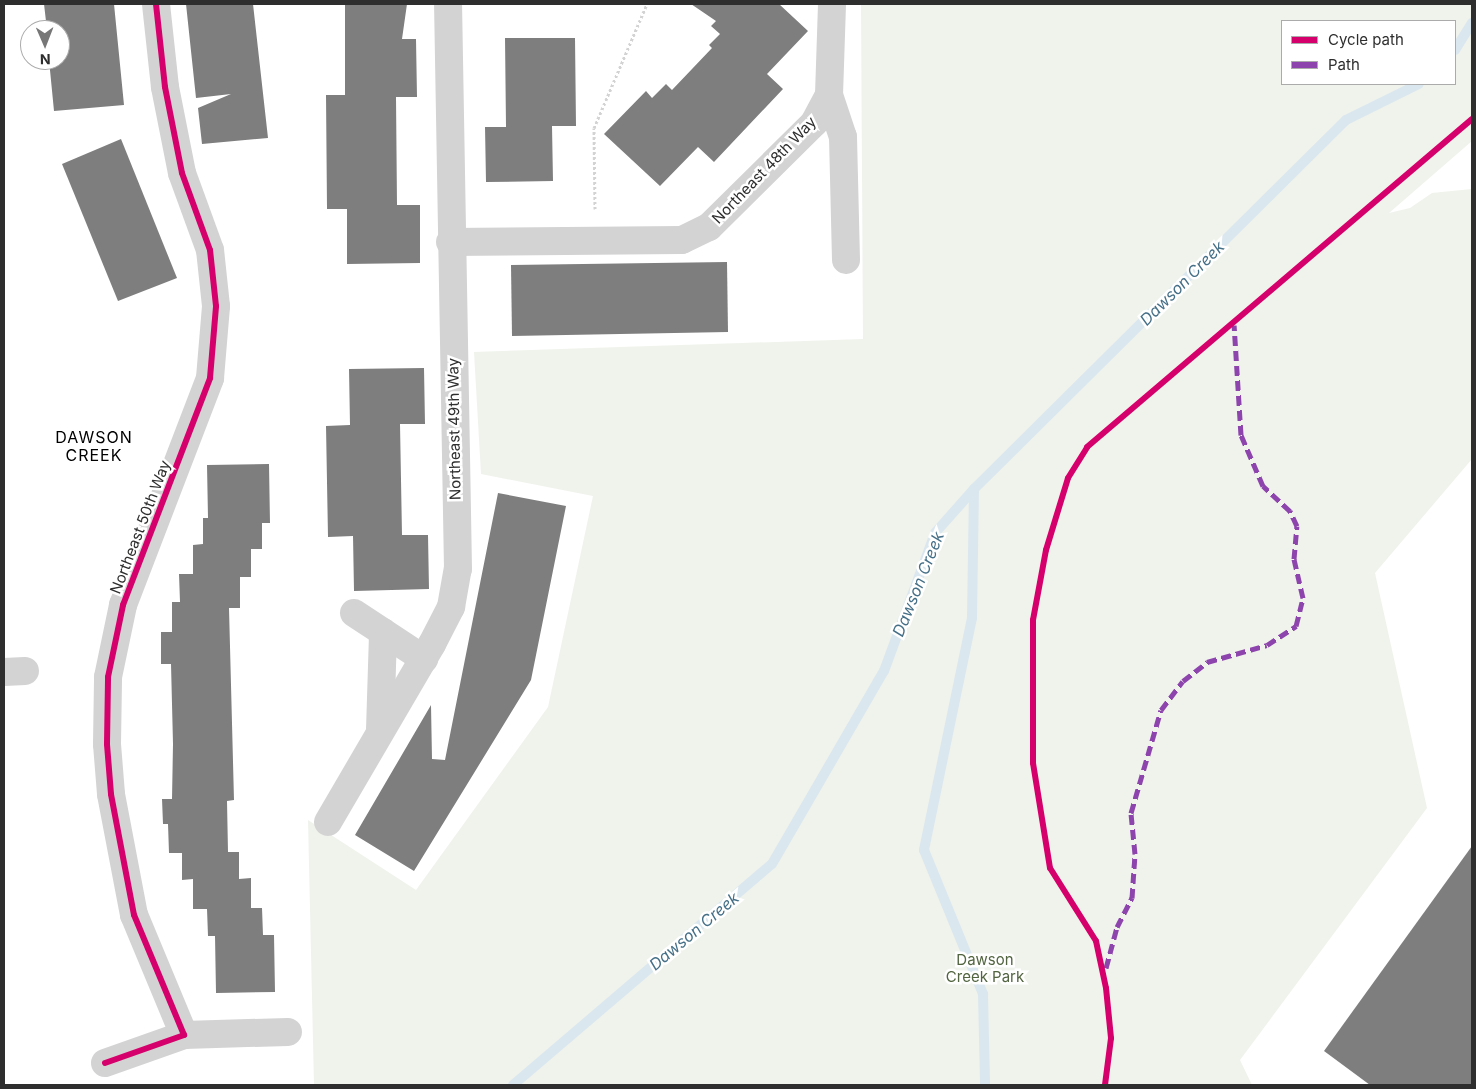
<!DOCTYPE html>
<html>
<head>
<meta charset="utf-8">
<style>
  body { margin:0 }
  #map { position:relative; width:1476px; height:1089px; overflow:hidden; background:#fff; font-family:Inter,sans-serif }
  div>[style] { position:absolute }
  .green>* { inset:0; background:#f0f3ec }
  .stream>* { height:10px; margin:-5px; padding:0 5px; transform-origin:5px; border-radius:5px; background:#dbe7ef }
  .building>* { inset:0; background:#7e7e7e }
  .path>* { height:3px; margin-top:-1.5px; transform-origin:0; background:repeating-linear-gradient(90deg,#d3d3d3 0 2.5px,transparent 0 5px) }
  .minor>* { height:28px; margin:-14px; padding:0 14px; transform-origin:14px; border-radius:14px; background:#d3d3d3 }
  .quiet>* { height:5px; margin-top:-2.5px; transform-origin:0; background:repeating-linear-gradient(90deg,#8e44ad 0 10px,transparent 0 15px) }
  .cycleway>* { height:6px; margin:-3px; padding:0 3px; transform-origin:3px; border-radius:3px; background:#d6006c }
  span { translate:-50% -50%; white-space:nowrap; text-align:center; line-height:1.15; -webkit-text-stroke:5px #fff; paint-order:stroke }
  .street-label { font-size:15px; color:#2e2e2e }
  .park-label { font-size:15px; color:#526540 }
  .water-label { font-size:16px; color:#456f87; font-style:italic }
  .neighbourhood-label { font-size:16px; color:#000; letter-spacing:1px }
  .frame { position:absolute; inset:0; border:5px solid #2e2e2e; pointer-events:none }
  .legend { position:absolute; left:1281px; top:20px; width:175px; height:65px; box-sizing:border-box; background:#fff; border:1px solid #ababab; margin:0; padding:6px 9px; list-style:none; font-size:15px; color:#2e2e2e }
  .legend li { display:flex; align-items:center; gap:10px; height:25px }
  .legend b { width:25px; border:1px solid #ababab }
  .north { position:absolute; left:20px; top:20px; width:50px; height:50px; box-sizing:border-box; background:#fff; border:1px solid #ababab; border-radius:50%; rotate:179deg; font-size:14px; font-weight:700; line-height:20px; text-align:center; color:#2e2e2e }
  .north::after { content:''; display:block; margin:auto; width:18px; height:22px; background:#777; clip-path:polygon(50% 0,100% 100%,50% 72%,0 100%) }
</style>
</head>
<body>
<div id="map">
  <div class="green">
    <i style="clip-path:polygon(evenodd,861px 4px,1472px 4px,1472px 141px,1389px 213px,1410px 208px,1432px 193px,1472px 189px,1472px 459px,1375px 573px,1427px 808px,1240px 1060px,1252px 1085px,314px 1085px,308px 820px,416px 890px,548px 707px,593px 496px,481px 474px,474px 352px,863px 339px,861px 4px,1282px 21px,1455px 21px,1455px 84px,1282px 84px,1282px 21px)"></i>
  </div>
  <div class="stream">
    <i style="left:1455px;top:50px;width:32px;rotate:-58deg"></i>
    <i style="left:974px;top:489px;width:129px;rotate:90.9deg"></i>
    <i style="left:972px;top:618px;width:237px;rotate:101.7deg"></i>
    <i style="left:924px;top:850px;width:156px;rotate:67.7deg"></i>
    <i style="left:983px;top:994px;width:91px;rotate:88.7deg"></i>
    <i style="left:513px;top:1085px;width:340px;rotate:-40.5deg"></i>
    <i style="left:772px;top:864px;width:223px;rotate:-59.9deg"></i>
    <i style="left:884px;top:671px;width:147px;rotate:-69.7deg"></i>
    <i style="left:935px;top:533px;width:59px;rotate:-48.4deg"></i>
    <i style="left:974px;top:489px;width:524px;rotate:-44.77deg"></i>
    <i style="left:1346px;top:120px;width:81px;rotate:-26.3deg"></i>
  </div>
  <div class="building">
    <i style="clip-path:polygon(44px 4px,114px 4px,124px 105px,54px 111px,49px 60px,60px 60px,60px 30px,47px 30px)"></i>
    <i style="clip-path:polygon(186px 4px,253px 4px,268px 138px,202px 144px,198px 108px,231px 94px,196px 98px)"></i>
    <i style="clip-path:polygon(345px 4px,407px 4px,402px 39px,416px 39px,417px 97px,396px 97px,397px 205px,420px 205px,420px 263px,347px 264px,347px 209px,327px 209px,326px 95px,345px 95px)"></i>
    <i style="clip-path:polygon(691px 4px,779px 4px,808px 31px,767px 74px,783px 89px,714px 162px,698px 147px,660px 186px,604px 134px,646px 91px,652px 98px,666px 84px,672px 90px,712px 48px,709px 45px,720px 34px,711px 26px,716px 21px)"></i>
    <i style="clip-path:polygon(505px 38px,575px 38px,576px 126px,552px 126px,553px 181px,486px 182px,485px 127px,506px 127px)"></i>
    <i style="clip-path:polygon(121px 139px,177px 278px,118px 301px,62px 164px)"></i>
    <i style="clip-path:polygon(727px 262px,728px 332px,512px 336px,511px 265px)"></i>
    <i style="clip-path:polygon(424px 368px,425px 424px,400px 424px,402px 535px,428px 535px,429px 589px,354px 591px,353px 536px,328px 537px,326px 426px,350px 425px,349px 369px)"></i>
    <i style="clip-path:polygon(269px 464px,270px 523px,262px 523px,262px 549px,251px 549px,251px 577px,240px 577px,240px 608px,229px 608px,234px 800px,227px 801px,228px 852px,239px 852px,239px 879px,251px 878px,251px 908px,262px 908px,263px 935px,274px 935px,275px 992px,216px 993px,215px 936px,208px 936px,207px 909px,193px 909px,193px 879px,182px 880px,182px 853px,169px 853px,168px 824px,163px 824px,162px 799px,172px 799px,173px 744px,171px 664px,161px 664px,161px 632px,172px 632px,172px 602px,180px 602px,179px 574px,193px 574px,193px 545px,203px 544px,203px 518px,208px 518px,207px 465px)"></i>
    <i style="clip-path:polygon(498px 493px,566px 506px,531px 680px,414px 871px,355px 835px,431px 705px,432px 759px,445px 760px)"></i>
    <i style="clip-path:polygon(1472px 846px,1472px 1085px,1370px 1085px,1324px 1051px)"></i>
  </div>
  <div class="path">
    <i style="left:595px;top:209px;width:81px;rotate:-90.7deg"></i>
    <i style="left:594px;top:128px;width:135px;rotate:-66.9deg"></i>
  </div>
  <div class="minor">
    <i style="left:829px;top:95px;width:44px;rotate:71.6deg"></i>
    <i style="left:843px;top:137px;width:123px;rotate:88.6deg"></i>
    <i style="left:450px;top:242px;width:232px;rotate:-0.5deg"></i>
    <i style="left:682px;top:240px;width:30px;rotate:-26deg"></i>
    <i style="left:709px;top:227px;width:148px;rotate:-44.7deg"></i>
    <i style="left:814px;top:123px;width:32px;rotate:-62deg"></i>
    <i style="left:829px;top:95px;width:91px;rotate:-88.1deg"></i>
    <i style="left:354px;top:613px;width:84px;rotate:33.3deg"></i>
    <i style="left:4px;top:672px;width:21px;rotate:-3deg"></i>
    <i style="left:380px;top:730px;width:98px;rotate:-88.2deg"></i>
    <i style="left:328px;top:822px;width:206px;rotate:-59.7deg"></i>
    <i style="left:432px;top:644px;width:42px;rotate:-62.8deg"></i>
    <i style="left:451px;top:607px;width:39px;rotate:-80deg"></i>
    <i style="left:458px;top:569px;width:565px;rotate:-91.01deg"></i>
    <i style="left:184px;top:1035px;width:104px;rotate:-1.7deg"></i>
    <i style="left:105px;top:1063px;width:84px;rotate:-19.5deg"></i>
    <i style="left:184px;top:1035px;width:130px;rotate:-112.6deg"></i>
    <i style="left:134px;top:915px;width:123px;rotate:-100.8deg"></i>
    <i style="left:111px;top:794px;width:50px;rotate:-94.6deg"></i>
    <i style="left:107px;top:744px;width:67px;rotate:-89.1deg"></i>
    <i style="left:108px;top:677px;width:74px;rotate:-78.2deg"></i>
    <i style="left:123px;top:605px;width:243px;rotate:-69deg"></i>
    <i style="left:210px;top:378px;width:72px;rotate:-85.2deg"></i>
    <i style="left:216px;top:306px;width:56px;rotate:-96.1deg"></i>
    <i style="left:210px;top:250px;width:82px;rotate:-110deg"></i>
    <i style="left:182px;top:173px;width:88px;rotate:-101.2deg"></i>
    <i style="left:165px;top:87px;width:83px;rotate:-96.2deg"></i>
  </div>
  <div class="quiet">
    <i style="left:1106px;top:968px;width:42px;rotate:-75deg"></i>
    <i style="left:1117px;top:927px;width:33px;rotate:-63deg"></i>
    <i style="left:1132px;top:898px;width:44px;rotate:-86.1deg"></i>
    <i style="left:1135px;top:854px;width:41px;rotate:-95.6deg"></i>
    <i style="left:1131px;top:813px;width:107px;rotate:-73.8deg"></i>
    <i style="left:1161px;top:710px;width:36px;rotate:-53deg"></i>
    <i style="left:1183px;top:681px;width:31px;rotate:-38deg"></i>
    <i style="left:1207px;top:662px;width:62px;rotate:-15.8deg"></i>
    <i style="left:1267px;top:645px;width:35px;rotate:-33deg"></i>
    <i style="left:1296px;top:626px;width:29px;rotate:-76deg"></i>
    <i style="left:1303px;top:598px;width:40px;rotate:-103deg"></i>
    <i style="left:1294px;top:559px;width:33px;rotate:-85deg"></i>
    <i style="left:1297px;top:526px;width:17px;rotate:-115deg"></i>
    <i style="left:1290px;top:511px;width:37px;rotate:-137deg"></i>
    <i style="left:1263px;top:486px;width:56px;rotate:-113.3deg"></i>
    <i style="left:1241px;top:435px;width:110px;rotate:-93.6deg"></i>
  </div>
  <div class="cycleway">
    <i style="left:105px;top:1063px;width:84px;rotate:-19.5deg"></i>
    <i style="left:184px;top:1035px;width:130px;rotate:-112.6deg"></i>
    <i style="left:134px;top:915px;width:123px;rotate:-100.8deg"></i>
    <i style="left:111px;top:794px;width:50px;rotate:-94.6deg"></i>
    <i style="left:107px;top:744px;width:67px;rotate:-89.1deg"></i>
    <i style="left:108px;top:677px;width:74px;rotate:-78.2deg"></i>
    <i style="left:123px;top:605px;width:243px;rotate:-69deg"></i>
    <i style="left:210px;top:378px;width:72px;rotate:-85.2deg"></i>
    <i style="left:216px;top:306px;width:56px;rotate:-96.1deg"></i>
    <i style="left:210px;top:250px;width:82px;rotate:-110deg"></i>
    <i style="left:182px;top:173px;width:88px;rotate:-101.2deg"></i>
    <i style="left:165px;top:87px;width:83px;rotate:-96.2deg"></i>
    <i style="left:1105px;top:1085px;width:47px;rotate:-82.7deg"></i>
    <i style="left:1111px;top:1038px;width:50px;rotate:-95.7deg"></i>
    <i style="left:1106px;top:988px;width:48px;rotate:-102deg"></i>
    <i style="left:1096px;top:941px;width:86px;rotate:-122.2deg"></i>
    <i style="left:1050px;top:868px;width:106px;rotate:-99.2deg"></i>
    <i style="left:1033px;top:763px;width:143px;rotate:-90deg"></i>
    <i style="left:1033px;top:620px;width:71px;rotate:-79.5deg"></i>
    <i style="left:1046px;top:550px;width:75px;rotate:-73deg"></i>
    <i style="left:1068px;top:478px;width:36px;rotate:-58deg"></i>
    <i style="left:1087px;top:447px;width:506px;rotate:-40.43deg"></i>
  </div>
  <div class="street-label">
    <span style="left:764px;top:170px;rotate:-46deg">Northeast 48th Way</span>
    <span style="left:454px;top:429px;rotate:-91deg">Northeast 49th Way</span>
    <span style="left:140px;top:527px;rotate:-69deg">Northeast 50th Way</span>
  </div>
  <div class="park-label">
    <span style="left:985px;top:968px">Dawson<br>Creek Park</span>
  </div>
  <div class="water-label">
    <span style="left:1182px;top:283px;rotate:-45deg">Dawson Creek</span>
    <span style="left:918px;top:584px;rotate:-68deg">Dawson Creek</span>
    <span style="left:694px;top:931px;rotate:-40deg">Dawson Creek</span>
  </div>
  <div class="neighbourhood-label">
    <span style="left:94px;top:446px">DAWSON<br>CREEK</span>
  </div>
  <div class="frame"></div>
  <ul class="legend">
  <li><b style="height:6px;background:#d6006c"></b>Cycle path</li>
  <li><b style="height:6px;background:#8e44ad"></b>Path</li>
  </ul>
  <div class="north">N</div>
</div>
</body>
</html>
